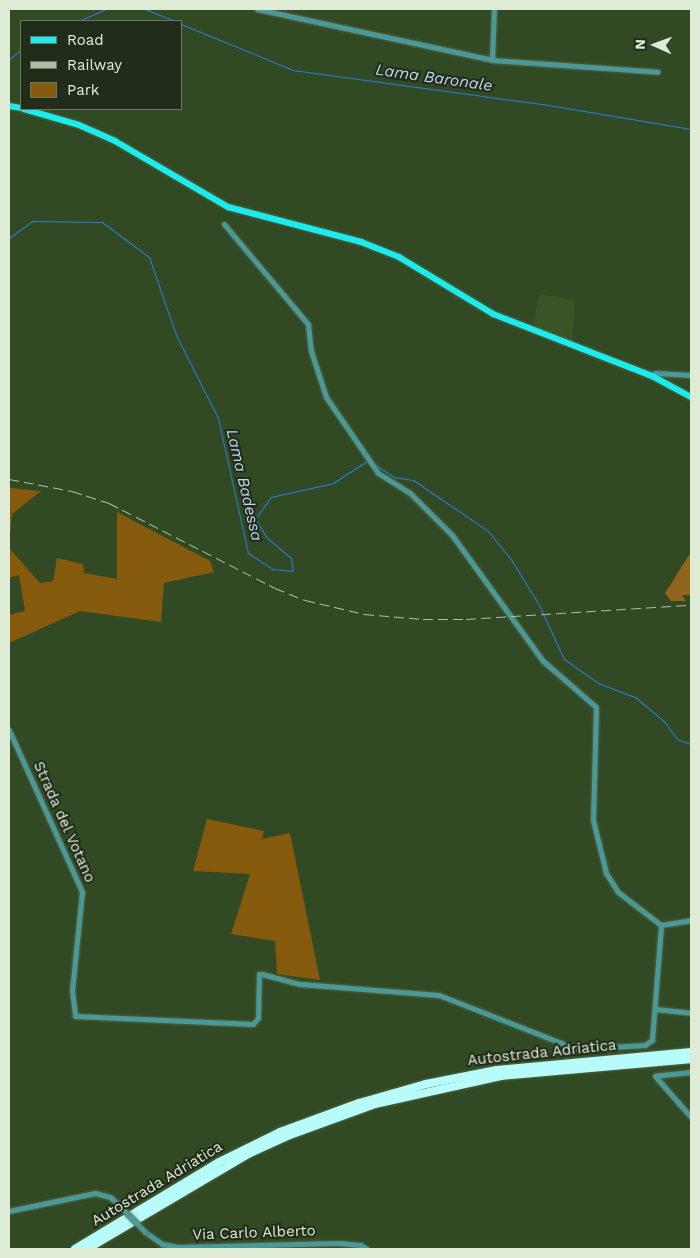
<!DOCTYPE html>
<html>
<head>
<meta charset="utf-8">
<style>
  body { margin:0 }
  #map { position:relative; width:700px; height:1258px; overflow:hidden; background:#324a24; font-family:"Work Sans",sans-serif }
  div>[style] { position:absolute }
  .built>* { inset:0; background:#395528 }
  .green>* { inset:0; background:#855a0c }
  .forest>* { inset:0; background:#90641c }
  .stream>* { height:1px; margin:-0.5px; padding:0 0.5px; transform-origin:0.5px; border-radius:0.5px; background:#277fe1 }
  .roads { filter:drop-shadow(0 0 1px #516744) drop-shadow(0 0 1px #516744) }
  .minor>* { height:5px; margin:-2.5px; padding:0 2.5px; transform-origin:2.5px; border-radius:2.5px; background:#4b9898 }
  .major>* { height:6px; margin:-3px; padding:0 3px; transform-origin:3px; border-radius:3px; background:#19eded }
  .highway>* { height:8px; margin:-4px; padding:0 4px; transform-origin:4px; border-radius:4px; background:#b7fbfa }
  .rail>* { height:1px; margin-top:-0.5px; transform-origin:0; background:repeating-linear-gradient(90deg,#aebfa4 0 10px,transparent 0 15px) }
  .bridges { filter:drop-shadow(0 0 1px #516744) drop-shadow(0 0 1px #516744) }
  .minor-bridge>* { height:5px; margin:-2.5px; padding:0 2.5px; transform-origin:2.5px; border-radius:2.5px; background:#4b9898 }
  span { translate:-50% -50%; white-space:nowrap; text-align:center; line-height:1.15; -webkit-text-stroke:4px #212c1b; paint-order:stroke }
  .street-label { font-size:15px; color:#deecd6 }
  .water-label { font-size:16px; color:#c2d5ee; font-style:italic }
  .frame { position:absolute; inset:0; border:10px solid #deecd6; pointer-events:none }
  .legend { position:absolute; left:20px; top:20px; width:162px; height:90px; box-sizing:border-box; background:#212c1b; border:1px solid #6d7966; margin:0; padding:6px 9px; list-style:none; font-size:15px; color:#deecd6 }
  .legend li { display:flex; align-items:center; gap:10px; height:25px }
  .legend b { width:25px; border:1px solid #6d7966 }
  .north { position:absolute; left:630px; top:20px; width:50px; height:50px; -webkit-text-stroke:4px #212c1b; paint-order:stroke; rotate:272deg; font-size:14px; font-weight:700; line-height:20px; text-align:center; color:#deecd6 }
  .north::after { content:''; display:block; margin:auto; width:18px; height:22px; background:#deecd6; clip-path:polygon(50% 0,100% 100%,50% 72%,0 100%) }
</style>
</head>
<body>
<div id="map">
  <div class="built">
    <i style="clip-path:polygon(539px 294px,575px 300px,572px 343px,555px 337px,554px 331px,550px 335px,533px 328px)"></i>
  </div>
  <div class="green">
    <i style="clip-path:polygon(9px 488px,41px 491px,12px 514px,9px 548px,40px 583px,53px 581px,57px 558px,83px 564px,84px 573px,117px 579px,117px 512px,210px 561px,214px 572px,164px 583px,161px 622px,80px 611px,9px 643px,9px 615px,25px 611px,19px 575px,9px 578px)"></i>
    <i style="clip-path:polygon(207px 819px,264px 831px,262px 839px,290px 833px,320px 980px,277px 974px,275px 941px,231px 934px,250px 874px,193px 871px)"></i>
  </div>
  <div class="forest">
    <i style="clip-path:polygon(691px 552px,691px 595px,682px 595px,686px 601px,671px 601px,665px 593px)"></i>
  </div>
  <div class="stream">
    <i style="left:145px;top:9px;width:32px;rotate:22deg"></i>
    <i style="left:78px;top:21px;width:30px;rotate:-23deg"></i>
    <i style="left:181px;top:24px;width:121px;rotate:22.3deg"></i>
    <i style="left:293px;top:70px;width:251px;rotate:7.8deg"></i>
    <i style="left:542px;top:104px;width:151px;rotate:9.5deg"></i>
    <i style="left:9px;top:59px;width:15px;rotate:-37deg"></i>
    <i style="left:9px;top:238px;width:29px;rotate:-36deg"></i>
    <i style="left:32px;top:221px;width:70px;rotate:0.8deg"></i>
    <i style="left:102px;top:222px;width:59px;rotate:36.7deg"></i>
    <i style="left:149px;top:257px;width:83px;rotate:70.9deg"></i>
    <i style="left:176px;top:335px;width:93px;rotate:63.2deg"></i>
    <i style="left:218px;top:418px;width:138px;rotate:77.5deg"></i>
    <i style="left:248px;top:553px;width:30px;rotate:33deg"></i>
    <i style="left:273px;top:569px;width:20px;rotate:6deg"></i>
    <i style="left:293px;top:571px;width:13px;rotate:-99deg"></i>
    <i style="left:291px;top:558px;width:31px;rotate:-140deg"></i>
    <i style="left:267px;top:538px;width:22px;rotate:-122deg"></i>
    <i style="left:255px;top:519px;width:27px;rotate:-54deg"></i>
    <i style="left:271px;top:497px;width:64px;rotate:-12.7deg"></i>
    <i style="left:333px;top:483px;width:40px;rotate:-32.9deg"></i>
    <i style="left:373px;top:463px;width:25px;rotate:34deg"></i>
    <i style="left:394px;top:477px;width:19px;rotate:9deg"></i>
    <i style="left:413px;top:480px;width:91px;rotate:34.2deg"></i>
    <i style="left:488px;top:531px;width:38px;rotate:51deg"></i>
    <i style="left:512px;top:561px;width:52px;rotate:58.5deg"></i>
    <i style="left:539px;top:605px;width:60px;rotate:65.2deg"></i>
    <i style="left:564px;top:659px;width:42px;rotate:35.2deg"></i>
    <i style="left:598px;top:683px;width:40px;rotate:21deg"></i>
    <i style="left:635px;top:697px;width:38px;rotate:40deg"></i>
    <i style="left:664px;top:721px;width:22px;rotate:54deg"></i>
    <i style="left:677px;top:739px;width:15px;rotate:20deg"></i>
  </div>
  <div class="roads">
    <div class="minor">
      <i style="left:257px;top:9px;width:240px;rotate:12.2deg"></i>
      <i style="left:492px;top:60px;width:166px;rotate:4.1deg"></i>
      <i style="left:492px;top:60px;width:51px;rotate:-87.8deg"></i>
      <i style="left:224px;top:224px;width:131px;rotate:50deg"></i>
      <i style="left:308px;top:324px;width:27px;rotate:84deg"></i>
      <i style="left:311px;top:351px;width:48px;rotate:71.9deg"></i>
      <i style="left:326px;top:397px;width:92px;rotate:55.6deg"></i>
      <i style="left:378px;top:473px;width:38px;rotate:32deg"></i>
      <i style="left:410px;top:493px;width:59px;rotate:45deg"></i>
      <i style="left:452px;top:535px;width:155px;rotate:54.2deg"></i>
      <i style="left:543px;top:661px;width:70px;rotate:41deg"></i>
      <i style="left:596px;top:707px;width:113px;rotate:91.5deg"></i>
      <i style="left:593px;top:820px;width:55px;rotate:76.2deg"></i>
      <i style="left:606px;top:873px;width:22px;rotate:58deg"></i>
      <i style="left:618px;top:892px;width:54px;rotate:37.5deg"></i>
      <i style="left:652px;top:376px;width:4px;rotate:-45deg"></i>
      <i style="left:655px;top:373px;width:36px;rotate:3deg"></i>
      <i style="left:9px;top:730px;width:178px;rotate:65.7deg"></i>
      <i style="left:82px;top:892px;width:99px;rotate:95.8deg"></i>
      <i style="left:72px;top:990px;width:26px;rotate:83deg"></i>
      <i style="left:75px;top:1016px;width:178px;rotate:2.6deg"></i>
      <i style="left:253px;top:1024px;width:8px;rotate:-50deg"></i>
      <i style="left:258px;top:1018px;width:44px;rotate:-88.7deg"></i>
      <i style="left:259px;top:974px;width:3px"></i>
      <i style="left:262px;top:974px;width:39px;rotate:15deg"></i>
      <i style="left:300px;top:984px;width:139px;rotate:4.5deg"></i>
      <i style="left:439px;top:995px;width:148px;rotate:21.4deg"></i>
      <i style="left:577px;top:1049px;width:68px;rotate:-3.4deg"></i>
      <i style="left:645px;top:1045px;width:9px;rotate:-36deg"></i>
      <i style="left:652px;top:1040px;width:115px;rotate:-85.5deg"></i>
      <i style="left:661px;top:925px;width:30px;rotate:-9deg"></i>
      <i style="left:655px;top:1009px;width:36px;rotate:6deg"></i>
      <i style="left:691px;top:1072px;width:36px;rotate:174deg"></i>
      <i style="left:655px;top:1076px;width:55px;rotate:48.7deg"></i>
      <i style="left:9px;top:1211px;width:88px;rotate:-11.8deg"></i>
      <i style="left:95px;top:1193px;width:16px;rotate:15deg"></i>
      <i style="left:110px;top:1197px;width:11px;rotate:41deg"></i>
      <i style="left:145px;top:1232px;width:21px;rotate:35deg"></i>
      <i style="left:162px;top:1244px;width:16px;rotate:11deg"></i>
      <i style="left:178px;top:1247px;width:160px;rotate:-1.4deg"></i>
      <i style="left:338px;top:1243px;width:23px;rotate:5deg"></i>
      <i style="left:361px;top:1245px;width:7px;rotate:34deg"></i>
    </div>
    <div class="major">
      <i style="left:9px;top:106px;width:12px;rotate:9deg"></i>
      <i style="left:24px;top:109px;width:57px;rotate:16.2deg"></i>
      <i style="left:79px;top:125px;width:39px;rotate:24deg"></i>
      <i style="left:115px;top:141px;width:131px;rotate:30.3deg"></i>
      <i style="left:228px;top:207px;width:138px;rotate:14.7deg"></i>
      <i style="left:361px;top:242px;width:41px;rotate:21.5deg"></i>
      <i style="left:399px;top:257px;width:110px;rotate:31.2deg"></i>
      <i style="left:493px;top:314px;width:171px;rotate:21.3deg"></i>
      <i style="left:652px;top:376px;width:44px;rotate:28.3deg"></i>
    </div>
    <div class="highway">
      <i style="left:75px;top:1249px;width:168px;rotate:-31.1deg"></i>
      <i style="left:219px;top:1162px;width:68px;rotate:-26.2deg"></i>
      <i style="left:280px;top:1132px;width:84px;rotate:-20.2deg"></i>
      <i style="left:359px;top:1103px;width:70px;rotate:-15.8deg"></i>
      <i style="left:426px;top:1084px;width:72px;rotate:-11.2deg"></i>
      <i style="left:497px;top:1070px;width:195px;rotate:-5.3deg"></i>
      <i style="left:87px;top:1249px;width:189px;rotate:-30.5deg"></i>
      <i style="left:250px;top:1153px;width:44px;rotate:-24.2deg"></i>
      <i style="left:290px;top:1135px;width:90px;rotate:-20deg"></i>
      <i style="left:375px;top:1104px;width:129px;rotate:-12.5deg"></i>
      <i style="left:501px;top:1076px;width:191px;rotate:-5.1deg"></i>
    </div>
  </div>
  <div class="rail">
    <i style="left:9px;top:479px;width:64px;rotate:10.8deg"></i>
    <i style="left:72px;top:491px;width:39px;rotate:18deg"></i>
    <i style="left:109px;top:503px;width:186px;rotate:27.1deg"></i>
    <i style="left:275px;top:588px;width:32px;rotate:22deg"></i>
    <i style="left:305px;top:600px;width:61px;rotate:13.3deg"></i>
    <i style="left:364px;top:614px;width:59px;rotate:4.8deg"></i>
    <i style="left:423px;top:619px;width:43px"></i>
    <i style="left:466px;top:619px;width:225px;rotate:-3.6deg"></i>
  </div>
  <div class="bridges">
    <div class="minor-bridge">
      <i style="left:118px;top:1204px;width:39px;rotate:46deg"></i>
    </div>
  </div>
  <div class="street-label">
    <span style="left:64px;top:822px;rotate:66deg">Strada del Votano</span>
    <span style="left:542px;top:1053px;rotate:-6deg">Autostrada Adriatica</span>
    <span style="left:157px;top:1184px;rotate:-31deg">Autostrada Adriatica</span>
    <span style="left:254px;top:1233px;rotate:-2deg">Via Carlo Alberto</span>
  </div>
  <div class="water-label">
    <span style="left:434px;top:78px;rotate:8deg">Lama Baronale</span>
    <span style="left:244px;top:485px;rotate:77deg">Lama Badessa</span>
  </div>
  <div class="frame"></div>
  <ul class="legend">
  <li><b style="height:6px;background:#19eded"></b>Road</li>
  <li><b style="height:6px;background:#aebfa4"></b>Railway</li>
  <li><b style="height:14px;background:#855a0c"></b>Park</li>
  </ul>
  <div class="north">N</div>
</div>
</body>
</html>
